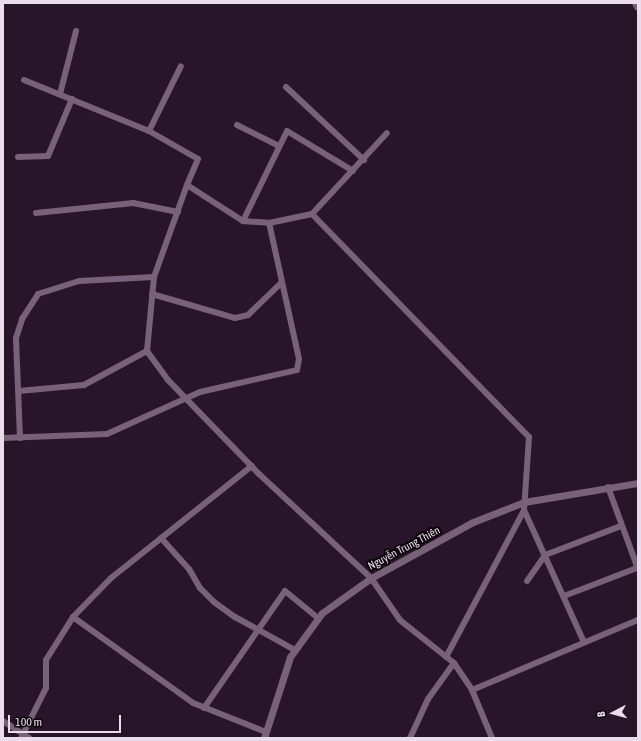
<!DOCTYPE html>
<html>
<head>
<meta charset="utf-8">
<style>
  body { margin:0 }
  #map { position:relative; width:641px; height:741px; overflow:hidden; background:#291529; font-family:"Asap Condensed",sans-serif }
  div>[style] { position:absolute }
  .minor>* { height:6px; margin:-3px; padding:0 3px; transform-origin:3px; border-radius:3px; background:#796179 }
  .tertiary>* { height:7px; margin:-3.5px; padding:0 3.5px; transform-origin:3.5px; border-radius:3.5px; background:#796179 }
  .secondary>* { height:8px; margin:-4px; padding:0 4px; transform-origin:4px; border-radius:4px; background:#796179 }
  span { translate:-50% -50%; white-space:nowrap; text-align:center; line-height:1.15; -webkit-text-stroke:4px #0c050c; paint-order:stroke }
  .street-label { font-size:11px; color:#eadcea }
  .frame { position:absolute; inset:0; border:4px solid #eadcea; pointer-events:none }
  .north { position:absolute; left:593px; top:693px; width:40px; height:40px; -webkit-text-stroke:3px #0c050c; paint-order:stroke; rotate:264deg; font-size:11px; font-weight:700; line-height:16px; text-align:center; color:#eadcea }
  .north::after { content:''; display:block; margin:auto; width:14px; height:18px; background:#eadcea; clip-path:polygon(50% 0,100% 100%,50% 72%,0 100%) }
  .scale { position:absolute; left:8px; top:715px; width:113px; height:18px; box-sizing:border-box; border:2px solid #eadcea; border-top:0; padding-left:5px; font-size:12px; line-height:14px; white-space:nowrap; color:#eadcea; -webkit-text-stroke:3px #0c050c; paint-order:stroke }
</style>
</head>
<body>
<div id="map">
  <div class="minor">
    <i style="left:24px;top:80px;width:135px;rotate:22.2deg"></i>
    <i style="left:149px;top:131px;width:56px;rotate:29.7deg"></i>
    <i style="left:198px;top:159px;width:28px;rotate:113deg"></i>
    <i style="left:286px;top:87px;width:107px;rotate:43.1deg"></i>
    <i style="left:60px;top:94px;width:65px;rotate:-75.7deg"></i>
    <i style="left:237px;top:125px;width:47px;rotate:26.6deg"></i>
    <i style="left:149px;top:131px;width:72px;rotate:-63.8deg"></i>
    <i style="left:18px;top:157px;width:30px;rotate:-2deg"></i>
    <i style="left:48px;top:156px;width:62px;rotate:-67.2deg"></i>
    <i style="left:36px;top:213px;width:98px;rotate:-5.9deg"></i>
    <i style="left:133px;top:203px;width:46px;rotate:11.3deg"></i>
    <i style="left:312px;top:214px;width:110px;rotate:-47.2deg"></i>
    <i style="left:243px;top:221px;width:100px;rotate:-63.9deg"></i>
    <i style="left:287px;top:131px;width:77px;rotate:31.2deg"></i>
    <i style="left:152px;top:294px;width:86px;rotate:16.1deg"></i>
    <i style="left:235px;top:318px;width:13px;rotate:-13deg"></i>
    <i style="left:248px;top:315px;width:47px;rotate:-44.1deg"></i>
    <i style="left:19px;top:391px;width:65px;rotate:-5.3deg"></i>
    <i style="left:84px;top:385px;width:72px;rotate:-28.4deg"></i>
    <i style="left:3px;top:438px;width:104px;rotate:-2.2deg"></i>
    <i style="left:107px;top:434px;width:102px;rotate:-24.3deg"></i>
    <i style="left:200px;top:392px;width:99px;rotate:-12.8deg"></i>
    <i style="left:297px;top:370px;width:11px;rotate:-80deg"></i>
    <i style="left:299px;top:359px;width:139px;rotate:-102.4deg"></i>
    <i style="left:20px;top:438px;width:100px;rotate:-92.3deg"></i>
    <i style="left:16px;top:338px;width:20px;rotate:-72deg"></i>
    <i style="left:22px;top:319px;width:30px;rotate:-57deg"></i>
    <i style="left:38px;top:294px;width:43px;rotate:-17.6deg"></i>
    <i style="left:79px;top:281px;width:75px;rotate:-3.1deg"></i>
    <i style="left:608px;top:487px;width:87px;rotate:69.9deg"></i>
    <i style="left:161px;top:538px;width:42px;rotate:47.9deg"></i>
    <i style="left:189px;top:569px;width:22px;rotate:60deg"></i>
    <i style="left:200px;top:588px;width:20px;rotate:45deg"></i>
    <i style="left:214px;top:602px;width:26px;rotate:36deg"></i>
    <i style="left:235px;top:617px;width:68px;rotate:28.8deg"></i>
    <i style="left:527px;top:581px;width:32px;rotate:-55deg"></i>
    <i style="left:545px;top:555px;width:81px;rotate:-20.9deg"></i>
    <i style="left:564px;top:596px;width:78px;rotate:-21deg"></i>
    <i style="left:73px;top:617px;width:148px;rotate:35.6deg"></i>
    <i style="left:193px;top:703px;width:79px;rotate:21.7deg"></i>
    <i style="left:446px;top:657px;width:166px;rotate:-62deg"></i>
    <i style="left:524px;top:510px;width:145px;rotate:65.6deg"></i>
    <i style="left:454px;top:663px;width:32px;rotate:56deg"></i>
    <i style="left:472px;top:690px;width:52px;rotate:67.4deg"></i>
    <i style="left:472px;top:690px;width:180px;rotate:-22.9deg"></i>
    <i style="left:204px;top:708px;width:142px;rotate:-55.3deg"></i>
    <i style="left:285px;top:591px;width:43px;rotate:39.3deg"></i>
    <i style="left:3px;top:721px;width:31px;rotate:33deg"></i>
    <i style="left:21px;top:738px;width:56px;rotate:-63.4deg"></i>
    <i style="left:46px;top:688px;width:28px;rotate:-90deg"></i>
    <i style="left:46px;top:660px;width:51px;rotate:-57.9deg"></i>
    <i style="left:73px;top:617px;width:54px;rotate:-45.7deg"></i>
    <i style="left:111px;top:578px;width:180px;rotate:-38.5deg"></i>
    <i style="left:410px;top:738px;width:43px;rotate:-65.2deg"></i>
    <i style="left:428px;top:699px;width:44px;rotate:-54.2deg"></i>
    <i style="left:454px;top:663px;width:69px;rotate:-141.5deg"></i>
    <i style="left:400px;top:620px;width:51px;rotate:-124.6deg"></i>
    <i style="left:371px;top:578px;width:153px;rotate:-137.1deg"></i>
    <i style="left:259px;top:474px;width:131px;rotate:-134.1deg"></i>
    <i style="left:168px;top:380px;width:36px;rotate:-126deg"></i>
    <i style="left:147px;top:351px;width:74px;rotate:-84.6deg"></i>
    <i style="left:154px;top:277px;width:98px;rotate:-70.3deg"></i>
    <i style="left:187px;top:185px;width:67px;rotate:32.7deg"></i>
    <i style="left:243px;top:221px;width:26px;rotate:4deg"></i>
    <i style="left:269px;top:223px;width:44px;rotate:-11.8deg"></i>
    <i style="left:312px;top:214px;width:311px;rotate:45.8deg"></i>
    <i style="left:529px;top:437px;width:73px;rotate:93.9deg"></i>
  </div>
  <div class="tertiary">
    <i style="left:264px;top:738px;width:85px;rotate:-72.2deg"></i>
    <i style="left:290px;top:657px;width:54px;rotate:-54deg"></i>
    <i style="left:322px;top:613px;width:60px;rotate:-35.5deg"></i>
    <i style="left:371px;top:578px;width:116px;rotate:-28.8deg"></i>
    <i style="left:473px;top:522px;width:55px;rotate:-21.4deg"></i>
    <i style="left:524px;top:502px;width:116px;rotate:-9.5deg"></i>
  </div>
  <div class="secondary">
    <i style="left:636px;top:3px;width:4px;rotate:63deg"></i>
  </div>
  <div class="street-label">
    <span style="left:404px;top:548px;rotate:-28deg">Nguyễn Trung Thiên</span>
  </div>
  <div class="frame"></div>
  <div class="north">B</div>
  <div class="scale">100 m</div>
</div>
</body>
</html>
